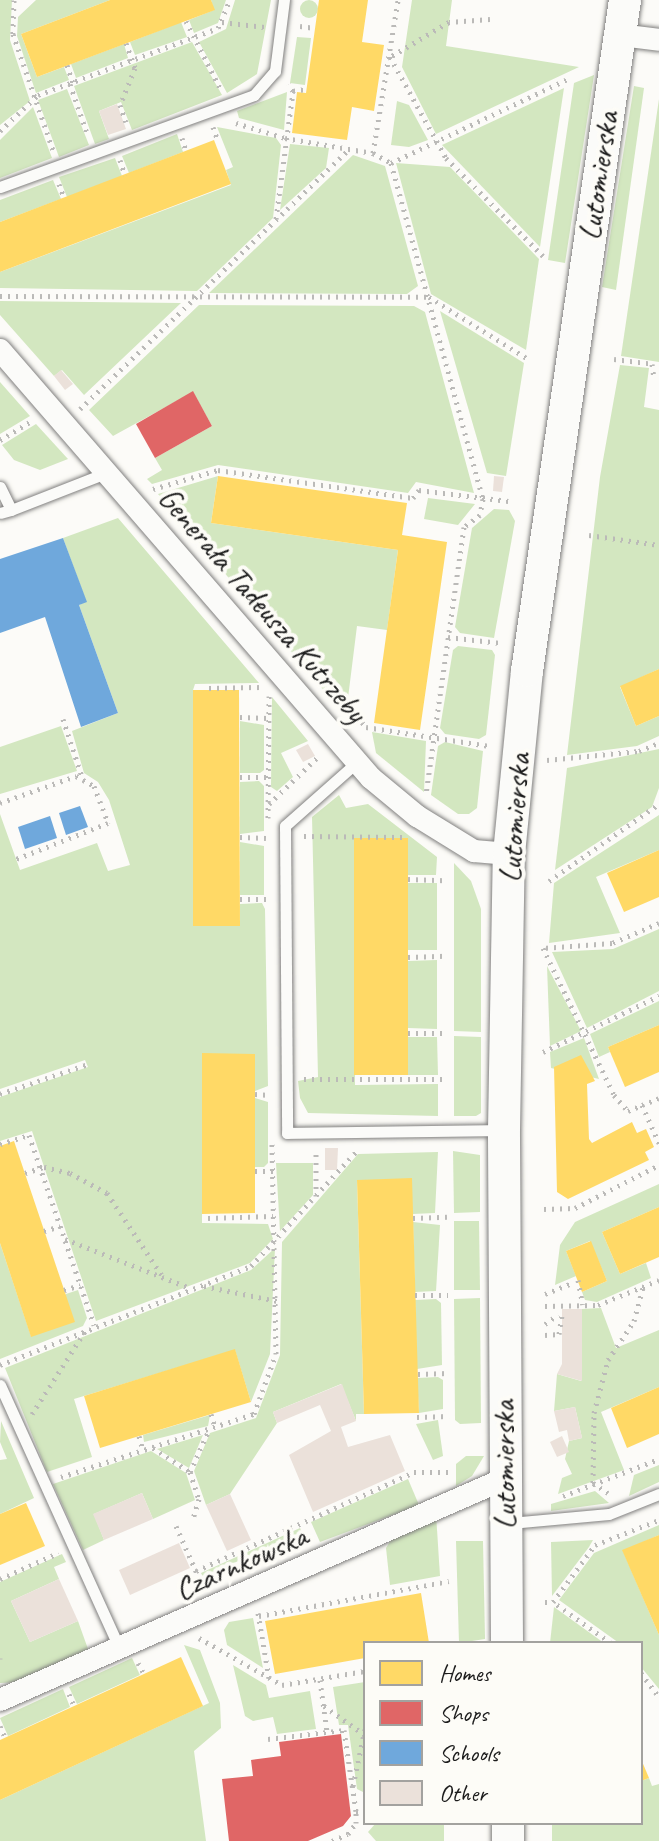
<!DOCTYPE html>
<html>
<head>
<meta charset="utf-8">
<style>
  body { margin:0 }
  #map { position:relative; width:659px; height:1841px; overflow:hidden; background:#fcfbf8; font-family:Caveat,sans-serif }
  div>[style] { position:absolute }
  .green>* { inset:0; background:#d3e7c0 }
  .round { border-radius:50% }
  .homes>* { inset:0; background:#ffd966 }
  .shops>* { inset:0; background:#e06666 }
  .schools>* { inset:0; background:#6fa8dc }
  .building>* { inset:0; background:#ebe1da }
  .path>* { height:5px; margin-top:-2.5px; transform-origin:0; background:repeating-linear-gradient(90deg,#bbbab8 0 2px,transparent 0 8px) }
  .roads { filter:drop-shadow(0 0 2px #81807f) drop-shadow(0 0 2px #81807f) }
  .lane>* { height:11px; margin:-5.5px; padding:0 5.5px; transform-origin:5.5px; border-radius:5.5px; background:#fbfbf9 }
  .street>* { height:22px; margin:-11px; padding:0 11px; transform-origin:11px; border-radius:11px; background:#fbfbf9 }
  .secondary>* { height:32px; margin:-16px; padding:0 16px; transform-origin:16px; border-radius:16px; background:#fbfbf9 }
  span { translate:-50% -50%; white-space:nowrap; text-align:center; line-height:1.15; -webkit-text-stroke:8px #fdfcf7; paint-order:stroke }
  .street-label { font-size:32px; color:#1c1c1c }
  .legend { position:absolute; left:363px; top:1641px; width:280px; height:184px; box-sizing:border-box; background:#fdfcf7; border:2px solid #a3a29f; margin:0; padding:10px 14px; list-style:none; font-size:24px; color:#1c1c1c }
  .legend li { display:flex; align-items:center; gap:16px; height:40px }
  .legend b { width:40px; border:2px solid #a3a29f }
</style>
</head>
<body>
<div id="map">
  <div class="green">
    <i class="round" style="left:300px;top:0;width:18px;height:18px"></i>
    <i style="clip-path:polygon(0 0,12px 0,10px 40px,30px 101px,0 125px)"></i>
    <i style="clip-path:polygon(36px 0,110px 0,21px 34px,37px 77px,64px 67px,69px 80px,36px 93px,17px 36px,18px 17px)"></i>
    <i style="clip-path:polygon(211px 0,226px 0,218px 23px,194px 33px,189px 20px,214px 10px)"></i>
    <i style="clip-path:polygon(235px 0,271px 0,257px 74px,227px 93px,199px 42px,226px 29px)"></i>
    <i style="clip-path:polygon(412px 0,452px 0,446px 46px,579px 67px,436px 134px,402px 67px)"></i>
    <i style="clip-path:polygon(181px 22px,187px 37px,135px 55px,130px 42px)"></i>
    <i style="clip-path:polygon(297px 37px,311px 38px,305px 85px,290px 83px)"></i>
    <i style="clip-path:polygon(192px 42px,222px 95px,132px 130px,121px 102px,99px 111px,109px 139px,95px 144px,74px 86px)"></i>
    <i style="clip-path:polygon(124px 44px,128px 58px,76px 78px,71px 64px)"></i>
    <i style="clip-path:polygon(594px 75px,565px 263px,548px 260px,574px 83px)"></i>
    <i style="clip-path:polygon(634px 86px,644px 88px,616px 290px,602px 287px)"></i>
    <i style="clip-path:polygon(564px 88px,540px 247px,442px 145px)"></i>
    <i style="clip-path:polygon(67px 89px,89px 145px,59px 157px,38px 100px)"></i>
    <i style="clip-path:polygon(287px 92px,284px 130px,239px 118px,237px 111px)"></i>
    <i style="clip-path:polygon(659px 99px,659px 362px,621px 356px)"></i>
    <i style="clip-path:polygon(397px 101px,409px 105px,428px 140px,409px 147px,391px 145px)"></i>
    <i style="clip-path:polygon(33px 107px,52px 158px,0 178px,0 140px)"></i>
    <i style="clip-path:polygon(217px 127px,276px 138px,281px 145px,273px 218px,197px 291px,0 288px,0 272px,231px 185px,226px 170px,233px 167px)"></i>
    <i style="clip-path:polygon(177px 134px,183px 152px,129px 173px,122px 156px)"></i>
    <i style="clip-path:polygon(290px 144px,329px 148px,326px 168px,280px 210px)"></i>
    <i style="clip-path:polygon(353px 155px,385px 166px,418px 286px,407px 294px,209px 293px)"></i>
    <i style="clip-path:polygon(115px 158px,122px 176px,67px 197px,59px 177px)"></i>
    <i style="clip-path:polygon(396px 163px,450px 167px,539px 259px,526px 350px,431px 294px)"></i>
    <i style="clip-path:polygon(53px 180px,61px 199px,0 222px,0 200px)"></i>
    <i style="clip-path:polygon(0 301px,181px 303px,84px 395px,62px 370px,54px 376px,0 315px)"></i>
    <i style="clip-path:polygon(199px 305px,414px 306px,425px 312px,474px 493px,416px 482px,408px 493px,218px 465px,152px 484px,147px 479px,162px 470px,155px 458px,212px 426px,193px 392px,113px 436px,89px 410px)"></i>
    <i style="clip-path:polygon(440px 311px,524px 363px,506px 476px,487px 473px)"></i>
    <i style="clip-path:polygon(620px 365px,649px 368px,644px 407px,659px 410px,659px 669px,620px 687px,636px 726px,659px 716px,659px 736px,637px 746px,567px 755px,600px 477px)"></i>
    <i style="clip-path:polygon(0 382px,30px 416px,0 434px)"></i>
    <i style="clip-path:polygon(36px 424px,68px 459px,40px 470px,14px 460px,2px 445px)"></i>
    <i style="clip-path:polygon(218px 476px,211px 523px,398px 550px,387px 630px,357px 626px,347px 706px,341px 711px,158px 494px)"></i>
    <i style="clip-path:polygon(428px 498px,475px 504px,458px 525px,424px 519px)"></i>
    <i style="clip-path:polygon(494px 509px,509px 510px,515px 521px,494px 638px,460px 633px,455px 627px,472px 528px)"></i>
    <i style="clip-path:polygon(118px 518px,259px 683px,195px 684px,193px 690px,193px 925px,240px 925px,240px 904px,262px 903px,265px 909px,268px 1086px,255px 1091px,254px 1054px,202px 1054px,202px 1223px,268px 1224px,273px 1239px,250px 1263px,96px 1321px,32px 1131px,0 1141px,0 1097px,88px 1067px,85px 1060px,0 1089px,0 814px,20px 870px,97px 843px,108px 871px,130px 865px,109px 800px,98px 782px,84px 773px,72px 731px,118px 713px,79px 605px,86px 601px,63px 538px)"></i>
    <i style="clip-path:polygon(458px 646px,492px 650px,495px 655px,486px 735px,479px 739px,445px 734px,440px 728px,453px 650px)"></i>
    <i style="clip-path:polygon(272px 697px,308px 741px,281px 753px,293px 777px,277px 791px,271px 787px)"></i>
    <i style="clip-path:polygon(240px 721px,264px 725px,264px 770px,260px 773px,240px 773px)"></i>
    <i style="clip-path:polygon(61px 726px,77px 771px,0 794px,0 747px)"></i>
    <i style="clip-path:polygon(372px 732px,426px 741px,424px 792px,376px 753px)"></i>
    <i style="clip-path:polygon(445px 742px,483px 751px,477px 808px,469px 814px,458px 814px,431px 795px,438px 746px)"></i>
    <i style="clip-path:polygon(659px 749px,659px 788px,652px 807px,555px 870px,567px 768px)"></i>
    <i style="clip-path:polygon(259px 781px,264px 786px,264px 831px,240px 834px,240px 782px)"></i>
    <i style="clip-path:polygon(339px 795px,346px 808px,368px 804px,437px 857px,436px 875px,408px 875px,408px 838px,354px 839px,355px 1085px,438px 1084px,438px 1116px,308px 1113px,300px 1098px,298px 1081px,318px 1077px,312px 817px)"></i>
    <i style="clip-path:polygon(659px 815px,659px 850px,596px 877px,620px 933px,549px 943px,554px 883px)"></i>
    <i style="clip-path:polygon(240px 842px,264px 846px,264px 895px,240px 895px)"></i>
    <i style="clip-path:polygon(454px 863px,471px 881px,481px 909px,481px 1032px,454px 1031px)"></i>
    <i style="clip-path:polygon(408px 883px,437px 883px,437px 950px,408px 950px)"></i>
    <i style="clip-path:polygon(659px 929px,659px 991px,587px 1028px,552px 952px,613px 949px)"></i>
    <i style="clip-path:polygon(437px 960px,437px 1029px,408px 1028px,408px 961px)"></i>
    <i style="clip-path:polygon(547px 966px,581px 1031px,550px 1046px)"></i>
    <i style="clip-path:polygon(659px 1001px,659px 1025px,608px 1047px,610px 1052px,599px 1057px,590px 1034px)"></i>
    <i style="clip-path:polygon(454px 1036px,481px 1037px,481px 1113px,476px 1116px,454px 1116px)"></i>
    <i style="clip-path:polygon(408px 1037px,437px 1037px,438px 1075px,408px 1075px)"></i>
    <i style="clip-path:polygon(584px 1038px,599px 1079px,551px 1068px,550px 1052px)"></i>
    <i style="clip-path:polygon(255px 1098px,268px 1102px,268px 1163px,264px 1167px,255px 1167px)"></i>
    <i style="clip-path:polygon(453px 1151px,480px 1155px,480px 1212px,454px 1213px)"></i>
    <i style="clip-path:polygon(438px 1152px,435px 1213px,413px 1214px,357px 1180px,364px 1414px,356px 1414px,356px 1421px,341px 1384px,273px 1412px,277px 1423px,230px 1494px,206px 1505px,194px 1471px,210px 1433px,256px 1418px,280px 1355px,282px 1242px,358px 1154px)"></i>
    <i style="clip-path:polygon(276px 1163px,313px 1163px,313px 1195px,280px 1231px)"></i>
    <i style="clip-path:polygon(659px 1184px,659px 1207px,602px 1232px,620px 1274px,646px 1263px,651px 1278px,597px 1302px,585px 1300px,582px 1292px,607px 1281px,590px 1241px,566px 1251px,576px 1276px,555px 1285px,560px 1245px,575px 1222px)"></i>
    <i style="clip-path:polygon(454px 1221px,479px 1221px,480px 1290px,454px 1290px)"></i>
    <i style="clip-path:polygon(413px 1222px,440px 1225px,436px 1291px,415px 1292px)"></i>
    <i style="clip-path:polygon(0 1243px,31px 1336px,66px 1294px,78px 1290px,87px 1318px,83px 1326px,0 1359px)"></i>
    <i style="clip-path:polygon(275px 1248px,270px 1354px,251px 1402px,235px 1350px,74px 1399px,92px 1457px,47px 1472px,5px 1368px,251px 1270px)"></i>
    <i style="clip-path:polygon(480px 1298px,481px 1423px,460px 1424px,455px 1420px,454px 1299px)"></i>
    <i style="clip-path:polygon(436px 1299px,441px 1303px,442px 1365px,417px 1369px,415px 1300px)"></i>
    <i style="clip-path:polygon(601px 1308px,616px 1348px,659px 1330px,659px 1387px,601px 1412px,624px 1470px,558px 1494px,562px 1478px,572px 1474px,565px 1459px,569px 1441px,582px 1438px,575px 1407px,554px 1411px,557px 1374px,581px 1381px,582px 1309px)"></i>
    <i style="clip-path:polygon(438px 1377px,443px 1380px,443px 1409px,419px 1413px,417px 1378px)"></i>
    <i style="clip-path:polygon(210px 1415px,208px 1426px,144px 1442px,143px 1435px)"></i>
    <i style="clip-path:polygon(438px 1420px,443px 1456px,433px 1460px,416px 1424px)"></i>
    <i style="clip-path:polygon(1px 1421px,34px 1498px,0 1514px,0 1460px,7px 1459px,0 1442px)"></i>
    <i style="clip-path:polygon(203px 1435px,189px 1468px,157px 1449px)"></i>
    <i style="clip-path:polygon(151px 1451px,186px 1473px,195px 1500px,153px 1519px,142px 1493px,94px 1514px,104px 1540px,83px 1550px,53px 1484px)"></i>
    <i style="clip-path:polygon(466px 1456px,484px 1456px,472px 1476px,456px 1486px,456px 1464px)"></i>
    <i style="clip-path:polygon(659px 1465px,659px 1482px,629px 1496px,634px 1475px)"></i>
    <i style="clip-path:polygon(408px 1479px,419px 1505px,320px 1542px,311px 1522px)"></i>
    <i style="clip-path:polygon(595px 1491px,609px 1503px,551px 1511px,551px 1504px)"></i>
    <i style="clip-path:polygon(436px 1514px,440px 1576px,390px 1585px,386px 1548px,394px 1535px)"></i>
    <i style="clip-path:polygon(659px 1525px,659px 1535px,623px 1551px,659px 1635px,659px 1689px,641px 1667px,641px 1643px,619px 1643px,559px 1600px,594px 1553px)"></i>
    <i style="clip-path:polygon(300px 1528px,302px 1532px,203px 1577px,201px 1573px)"></i>
    <i style="clip-path:polygon(593px 1540px,589px 1547px,552px 1596px,551px 1542px)"></i>
    <i style="clip-path:polygon(456px 1541px,483px 1541px,485px 1639px,459px 1643px)"></i>
    <i style="clip-path:polygon(62px 1554px,66px 1562px,54px 1567px,59px 1579px,11px 1601px,30px 1642px,78px 1621px,88px 1649px,22px 1682px,0 1683px,0 1582px)"></i>
    <i style="clip-path:polygon(554px 1607px,604px 1643px,550px 1643px)"></i>
    <i style="clip-path:polygon(253px 1618px,263px 1668px,227px 1645px,224px 1630px,229px 1622px)"></i>
    <i style="clip-path:polygon(184px 1645px,200px 1650px,220px 1703px,221px 1728px,194px 1751px,206px 1841px,0 1841px,0 1800px,209px 1703px)"></i>
    <i style="clip-path:polygon(132px 1658px,140px 1675px,77px 1704px,69px 1687px)"></i>
    <i style="clip-path:polygon(233px 1665px,266px 1685px,269px 1698px,310px 1691px,316px 1729px,277px 1734px,273px 1717px,253px 1721px,245px 1716px)"></i>
    <i style="clip-path:polygon(365px 1682px,365px 1793px,357px 1789px,348px 1725px,339px 1725px,333px 1687px)"></i>
    <i style="clip-path:polygon(63px 1689px,70px 1707px,8px 1736px,0 1718px)"></i>
    <i style="clip-path:polygon(649px 1778px,652px 1786px,659px 1784px,659px 1841px,552px 1841px,552px 1823px,641px 1823px,641px 1781px)"></i>
    <i style="clip-path:polygon(376px 1823px,444px 1823px,444px 1841px,376px 1841px,368px 1832px)"></i>
  </div>
  <div class="homes">
    <i style="clip-path:polygon(110px 0,211px 0,215px 10px,37px 77px,21px 34px)"></i>
    <i style="clip-path:polygon(319px 0,368px 0,362px 42px,384px 45px,374px 111px,352px 107px,347px 140px,292px 133px,297px 92px,306px 93px)"></i>
    <i style="clip-path:polygon(214px 140px,231px 184px,0 272px,0 222px)"></i>
    <i style="clip-path:polygon(218px 476px,407px 503px,402px 535px,447px 542px,420px 730px,374px 723px,398px 550px,211px 523px)"></i>
    <i style="clip-path:polygon(659px 669px,659px 716px,636px 726px,620px 686px)"></i>
    <i style="clip-path:polygon(193px 690px,239px 690px,240px 926px,193px 926px)"></i>
    <i style="clip-path:polygon(354px 838px,408px 838px,408px 1075px,354px 1075px)"></i>
    <i style="clip-path:polygon(659px 850px,659px 897px,624px 912px,607px 873px)"></i>
    <i style="clip-path:polygon(659px 1025px,659px 1072px,625px 1087px,608px 1047px)"></i>
    <i style="clip-path:polygon(202px 1053px,255px 1054px,255px 1213px,202px 1214px)"></i>
    <i style="clip-path:polygon(581px 1055px,595px 1081px,587px 1084px,589px 1139px,592px 1143px,632px 1122px,637px 1133px,646px 1129px,654px 1147px,645px 1152px,649px 1160px,568px 1199px,557px 1192px,554px 1067px)"></i>
    <i style="clip-path:polygon(14px 1141px,75px 1322px,31px 1337px,0 1243px,0 1146px)"></i>
    <i style="clip-path:polygon(412px 1178px,419px 1413px,364px 1414px,357px 1180px)"></i>
    <i style="clip-path:polygon(659px 1207px,659px 1257px,620px 1274px,602px 1232px)"></i>
    <i style="clip-path:polygon(591px 1241px,607px 1281px,582px 1292px,566px 1251px)"></i>
    <i style="clip-path:polygon(235px 1349px,251px 1402px,100px 1448px,84px 1396px)"></i>
    <i style="clip-path:polygon(659px 1387px,659px 1434px,627px 1448px,611px 1408px)"></i>
    <i style="clip-path:polygon(26px 1503px,45px 1546px,0 1565px,0 1514px)"></i>
    <i style="clip-path:polygon(659px 1535px,659px 1635px,622px 1550px)"></i>
    <i style="clip-path:polygon(421px 1593px,429px 1643px,365px 1643px,365px 1658px,275px 1674px,265px 1621px)"></i>
    <i style="clip-path:polygon(181px 1657px,203px 1706px,0 1800px,0 1740px)"></i>
    <i style="clip-path:polygon(641px 1759px,649px 1778px,641px 1781px)"></i>
  </div>
  <div class="shops">
    <i style="clip-path:polygon(193px 391px,212px 426px,155px 458px,136px 424px)"></i>
    <i style="clip-path:polygon(341px 1734px,351px 1816px,343px 1826px,308px 1841px,229px 1841px,222px 1779px,253px 1776px,251px 1760px,281px 1756px,279px 1742px)"></i>
  </div>
  <div class="schools">
    <i style="clip-path:polygon(63px 538px,87px 602px,79px 605px,118px 713px,81px 727px,45px 617px,0 633px,0 559px)"></i>
    <i style="clip-path:polygon(80px 806px,88px 827px,66px 835px,59px 813px)"></i>
    <i style="clip-path:polygon(50px 816px,57px 838px,25px 849px,18px 827px)"></i>
  </div>
  <div class="building">
    <i style="clip-path:polygon(117px 104px,126px 129px,108px 135px,99px 111px)"></i>
    <i style="clip-path:polygon(61px 370px,73px 384px,65px 390px,54px 376px)"></i>
    <i style="clip-path:polygon(494px 476px,504px 477px,502px 492px,493px 491px)"></i>
    <i style="clip-path:polygon(308px 744px,315px 756px,303px 762px,296px 750px)"></i>
    <i style="clip-path:polygon(325px 1148px,338px 1148px,337px 1170px,325px 1170px)"></i>
    <i style="clip-path:polygon(562px 1309px,582px 1309px,582px 1381px,557px 1374px,562px 1364px)"></i>
    <i style="clip-path:polygon(342px 1384px,356px 1421px,341px 1427px,348px 1447px,390px 1435px,405px 1471px,313px 1512px,289px 1455px,331px 1431px,320px 1405px,277px 1423px,273px 1412px)"></i>
    <i style="clip-path:polygon(575px 1407px,582px 1438px,569px 1441px,567px 1430px,559px 1432px,554px 1411px)"></i>
    <i style="clip-path:polygon(562px 1436px,569px 1452px,557px 1457px,550px 1442px)"></i>
    <i style="clip-path:polygon(142px 1493px,153px 1519px,104px 1540px,93px 1514px)"></i>
    <i style="clip-path:polygon(230px 1494px,251px 1540px,227px 1551px,206px 1505px)"></i>
    <i style="clip-path:polygon(179px 1543px,190px 1568px,130px 1595px,119px 1570px)"></i>
    <i style="clip-path:polygon(59px 1579px,78px 1621px,30px 1642px,11px 1601px)"></i>
  </div>
  <div class="path">
    <i style="left:14px;top:0;width:34px;rotate:92deg"></i>
    <i style="left:13px;top:34px;width:123px;rotate:71deg"></i>
    <i style="left:490px;top:19px;width:41px;rotate:175.8deg"></i>
    <i style="left:449px;top:22px;width:69px;rotate:149.3deg"></i>
    <i style="left:390px;top:57px;width:115px;rotate:61deg"></i>
    <i style="left:446px;top:158px;width:138px;rotate:45.3deg"></i>
    <i style="left:186px;top:21px;width:77px;rotate:63.1deg"></i>
    <i style="left:222px;top:22px;width:43px;rotate:6.6deg"></i>
    <i style="left:300px;top:26px;width:15px;rotate:8deg"></i>
    <i style="left:126px;top:43px;width:27px;rotate:70deg"></i>
    <i style="left:135px;top:68px;width:40px;rotate:112deg"></i>
    <i style="left:120px;top:105px;width:18px;rotate:71deg"></i>
    <i style="left:67px;top:65px;width:19px;rotate:72deg"></i>
    <i style="left:70px;top:84px;width:55px;rotate:70.9deg"></i>
    <i style="left:293px;top:91px;width:13px;rotate:-9deg"></i>
    <i style="left:236px;top:123px;width:51px;rotate:17deg"></i>
    <i style="left:285px;top:138px;width:89px;rotate:9.7deg"></i>
    <i style="left:373px;top:153px;width:155px;rotate:-80.7deg"></i>
    <i style="left:213px;top:127px;width:12px;rotate:70deg"></i>
    <i style="left:0;top:131px;width:52px;rotate:-43.5deg"></i>
    <i style="left:38px;top:95px;width:192px;rotate:-20.4deg"></i>
    <i style="left:218px;top:28px;width:30px;rotate:-67deg"></i>
    <i style="left:182px;top:138px;width:14px;rotate:73deg"></i>
    <i style="left:373px;top:153px;width:21px;rotate:29deg"></i>
    <i style="left:391px;top:163px;width:348px;rotate:74.7deg"></i>
    <i style="left:483px;top:499px;width:16px;rotate:101deg"></i>
    <i style="left:480px;top:515px;width:20px;rotate:143deg"></i>
    <i style="left:464px;top:527px;width:270px;rotate:98.1deg"></i>
    <i style="left:120px;top:160px;width:16px;rotate:72deg"></i>
    <i style="left:391px;top:163px;width:198px;rotate:-25.4deg"></i>
    <i style="left:59px;top:184px;width:15px;rotate:70deg"></i>
    <i style="left:276px;top:219px;width:129px;rotate:-82.4deg"></i>
    <i style="left:293px;top:91px;width:8px;rotate:-120deg"></i>
    <i style="left:0;top:296px;width:429px;rotate:0.1deg"></i>
    <i style="left:429px;top:297px;width:119px;rotate:32deg"></i>
    <i style="left:614px;top:359px;width:38px;rotate:7deg"></i>
    <i style="left:652px;top:364px;width:14px;rotate:82deg"></i>
    <i style="left:80px;top:409px;width:374px;rotate:-44deg"></i>
    <i style="left:0;top:440px;width:35px;rotate:-31deg"></i>
    <i style="left:153px;top:489px;width:68px;rotate:-16.3deg"></i>
    <i style="left:218px;top:470px;width:197px;rotate:8.2deg"></i>
    <i style="left:413px;top:498px;width:10px;rotate:-53deg"></i>
    <i style="left:419px;top:490px;width:90px;rotate:7deg"></i>
    <i style="left:589px;top:535px;width:71px;rotate:8.1deg"></i>
    <i style="left:448px;top:637px;width:53px;rotate:6.5deg"></i>
    <i style="left:209px;top:688px;width:51px;rotate:-1.1deg"></i>
    <i style="left:357px;top:716px;width:14px;rotate:51deg"></i>
    <i style="left:366px;top:727px;width:125px;rotate:8.7deg"></i>
    <i style="left:240px;top:717px;width:28px;rotate:2deg"></i>
    <i style="left:63px;top:719px;width:64px;rotate:71.8deg"></i>
    <i style="left:547px;top:760px;width:92px;rotate:-5.6deg"></i>
    <i style="left:639px;top:751px;width:22px;rotate:-22deg"></i>
    <i style="left:240px;top:777px;width:28px"></i>
    <i style="left:0;top:803px;width:81px;rotate:-19.6deg"></i>
    <i style="left:76px;top:776px;width:21px;rotate:29deg"></i>
    <i style="left:94px;top:786px;width:40px;rotate:69deg"></i>
    <i style="left:108px;top:823px;width:99px;rotate:158.6deg"></i>
    <i style="left:269px;top:804px;width:71px;rotate:-43.9deg"></i>
    <i style="left:268px;top:818px;width:122px;rotate:-89.5deg"></i>
    <i style="left:304px;top:836px;width:98px;rotate:0.6deg"></i>
    <i style="left:240px;top:837px;width:26px;rotate:2deg"></i>
    <i style="left:408px;top:879px;width:36px;rotate:2deg"></i>
    <i style="left:549px;top:881px;width:134px;rotate:-35deg"></i>
    <i style="left:240px;top:899px;width:27px"></i>
    <i style="left:659px;top:923px;width:51px;rotate:156.9deg"></i>
    <i style="left:612px;top:943px;width:69px;rotate:175.9deg"></i>
    <i style="left:543px;top:948px;width:163px;rotate:64.2deg"></i>
    <i style="left:614px;top:1095px;width:21px;rotate:49deg"></i>
    <i style="left:628px;top:1111px;width:15px;rotate:-23deg"></i>
    <i style="left:642px;top:1105px;width:42px;rotate:65.9deg"></i>
    <i style="left:408px;top:957px;width:38px;rotate:-2deg"></i>
    <i style="left:408px;top:1033px;width:38px"></i>
    <i style="left:543px;top:1052px;width:129px;rotate:-25.8deg"></i>
    <i style="left:304px;top:1079px;width:143px"></i>
    <i style="left:0;top:1094px;width:93px;rotate:-18.8deg"></i>
    <i style="left:255px;top:1094px;width:15px;rotate:4deg"></i>
    <i style="left:642px;top:1105px;width:18px;rotate:-22deg"></i>
    <i style="left:0;top:1144px;width:30px;rotate:-17deg"></i>
    <i style="left:29px;top:1135px;width:201px;rotate:71.1deg"></i>
    <i style="left:255px;top:1171px;width:18px"></i>
    <i style="left:25px;top:1173px;width:20px;rotate:-18deg"></i>
    <i style="left:44px;top:1167px;width:27px;rotate:13deg"></i>
    <i style="left:70px;top:1173px;width:42px;rotate:28.4deg"></i>
    <i style="left:107px;top:1193px;width:101px;rotate:56.3deg"></i>
    <i style="left:316px;top:1196px;width:46px;rotate:-90deg"></i>
    <i style="left:544px;top:1209px;width:31px;rotate:-2deg"></i>
    <i style="left:575px;top:1208px;width:94px;rotate:-27.1deg"></i>
    <i style="left:208px;top:1218px;width:65px;rotate:-1.8deg"></i>
    <i style="left:413px;top:1218px;width:34px;rotate:-2deg"></i>
    <i style="left:44px;top:1231px;width:17px;rotate:-17deg"></i>
    <i style="left:65px;top:1239px;width:134px;rotate:21.4deg"></i>
    <i style="left:578px;top:1280px;width:25px;rotate:79deg"></i>
    <i style="left:204px;top:1286px;width:75px;rotate:11.6deg"></i>
    <i style="left:64px;top:1290px;width:17px;rotate:-17deg"></i>
    <i style="left:545px;top:1294px;width:31px;rotate:-22deg"></i>
    <i style="left:415px;top:1295px;width:33px"></i>
    <i style="left:545px;top:1306px;width:53px;rotate:-1.1deg"></i>
    <i style="left:598px;top:1305px;width:66px;rotate:-22.3deg"></i>
    <i style="left:545px;top:1324px;width:16px;rotate:-35deg"></i>
    <i style="left:545px;top:1335px;width:14px;rotate:-4deg"></i>
    <i style="left:559px;top:1334px;width:20px;rotate:-81deg"></i>
    <i style="left:0;top:1365px;width:270px;rotate:-21.5deg"></i>
    <i style="left:251px;top:1266px;width:155px;rotate:-47.4deg"></i>
    <i style="left:418px;top:1374px;width:31px;rotate:-2deg"></i>
    <i style="left:32px;top:1414px;width:102px;rotate:-57.4deg"></i>
    <i style="left:211px;top:1414px;width:14px;rotate:73deg"></i>
    <i style="left:417px;top:1417px;width:32px;rotate:-2deg"></i>
    <i style="left:139px;top:1436px;width:15px;rotate:74deg"></i>
    <i style="left:153px;top:1448px;width:44px;rotate:33deg"></i>
    <i style="left:190px;top:1472px;width:46px;rotate:-65.7deg"></i>
    <i style="left:190px;top:1472px;width:28px;rotate:72deg"></i>
    <i style="left:199px;top:1499px;width:21px;rotate:107deg"></i>
    <i style="left:61px;top:1477px;width:203px;rotate:-18.1deg"></i>
    <i style="left:254px;top:1414px;width:64px;rotate:-69.9deg"></i>
    <i style="left:276px;top:1354px;width:210px;rotate:-91.1deg"></i>
    <i style="left:608px;top:1493px;width:18px;rotate:-146deg"></i>
    <i style="left:593px;top:1483px;width:70px;rotate:-89.2deg"></i>
    <i style="left:594px;top:1413px;width:55px;rotate:-75.2deg"></i>
    <i style="left:608px;top:1360px;width:47px;rotate:-56.3deg"></i>
    <i style="left:634px;top:1321px;width:35px;rotate:-75deg"></i>
    <i style="left:563px;top:1496px;width:103px;rotate:-21.1deg"></i>
    <i style="left:176px;top:1526px;width:67px;rotate:66.1deg"></i>
    <i style="left:196px;top:1571px;width:239px;rotate:-24.4deg"></i>
    <i style="left:414px;top:1472px;width:35px"></i>
    <i style="left:0;top:1579px;width:64px;rotate:-24.1deg"></i>
    <i style="left:545px;top:1602px;width:8px"></i>
    <i style="left:258px;top:1613px;width:66px;rotate:80.4deg"></i>
    <i style="left:259px;top:1616px;width:193px;rotate:-10.4deg"></i>
    <i style="left:199px;top:1638px;width:95px;rotate:29.5deg"></i>
    <i style="left:282px;top:1685px;width:84px;rotate:-9.6deg"></i>
    <i style="left:611px;top:1643px;width:71px;rotate:-144.7deg"></i>
    <i style="left:553px;top:1602px;width:71px;rotate:-53.6deg"></i>
    <i style="left:595px;top:1545px;width:69px;rotate:-21.3deg"></i>
    <i style="left:0;top:1658px;width:1px;rotate:90deg"></i>
    <i style="left:138px;top:1663px;width:13px;rotate:61deg"></i>
    <i style="left:641px;top:1673px;width:30px;rotate:53deg"></i>
    <i style="left:320px;top:1680px;width:52px;rotate:82.3deg"></i>
    <i style="left:69px;top:1694px;width:13px;rotate:67deg"></i>
    <i style="left:324px;top:1706px;width:50px;rotate:35.3deg"></i>
    <i style="left:0;top:1726px;width:12px;rotate:66deg"></i>
    <i style="left:268px;top:1739px;width:77px;rotate:-6.8deg"></i>
    <i style="left:344px;top:1730px;width:82px;rotate:81.6deg"></i>
    <i style="left:353px;top:1786px;width:58px;rotate:-78.1deg"></i>
    <i style="left:332px;top:1841px;width:17px;rotate:-24deg"></i>
    <i style="left:348px;top:1834px;width:14px;rotate:-54deg"></i>
    <i style="left:356px;top:1823px;width:12px;rotate:-90deg"></i>
    <i style="left:356px;top:1811px;width:9px"></i>
  </div>
  <div class="roads">
    <div class="lane">
      <i style="left:0;top:187px;width:270px;rotate:-19.9deg"></i>
      <i style="left:254px;top:95px;width:32px;rotate:-49deg"></i>
      <i style="left:275px;top:71px;width:72px;rotate:-82.8deg"></i>
      <i style="left:0;top:487px;width:25px;rotate:64deg"></i>
      <i style="left:11px;top:510px;width:11px;rotate:165deg"></i>
      <i style="left:11px;top:510px;width:102px;rotate:-21.3deg"></i>
      <i style="left:357px;top:762px;width:96px;rotate:138.4deg"></i>
      <i style="left:285px;top:826px;width:307px;rotate:89.6deg"></i>
      <i style="left:287px;top:1133px;width:213px;rotate:-0.8deg"></i>
      <i style="left:0;top:1385px;width:291px;rotate:65.6deg"></i>
      <i style="left:510px;top:1523px;width:99px;rotate:-5.2deg"></i>
      <i style="left:609px;top:1514px;width:54px;rotate:-21.8deg"></i>
    </div>
    <div class="street">
      <i style="left:620px;top:35px;width:39px;rotate:7deg"></i>
      <i style="left:0;top:350px;width:566px;rotate:49.08deg"></i>
      <i style="left:371px;top:778px;width:60px;rotate:39.6deg"></i>
      <i style="left:417px;top:816px;width:67px;rotate:31.6deg"></i>
      <i style="left:474px;top:851px;width:35px;rotate:5deg"></i>
      <i style="left:0;top:1700px;width:550px;rotate:-23.68deg"></i>
    </div>
    <div class="secondary">
      <i style="left:507px;top:1643px;width:513px;rotate:-90.34deg"></i>
      <i style="left:504px;top:1130px;width:276px;rotate:-89deg"></i>
      <i style="left:509px;top:854px;width:184px;rotate:-84.4deg"></i>
      <i style="left:527px;top:671px;width:678px;rotate:-81.69deg"></i>
      <i style="left:508px;top:1823px;width:18px;rotate:90deg"></i>
    </div>
  </div>
  <div class="street-label">
    <span style="left:599px;top:176px;rotate:-82deg">Lutomierska</span>
    <span style="left:262px;top:605px;rotate:49deg">Generała Tadeusza Kutrzeby</span>
    <span style="left:515px;top:818px;rotate:-86deg">Lutomierska</span>
    <span style="left:505px;top:1465px;rotate:-91deg">Lutomierska</span>
    <span style="left:241px;top:1563px;rotate:-24deg">Czarnkowska</span>
  </div>
  <ul class="legend">
  <li><b style="height:22px;background:#ffd966"></b>Homes</li>
  <li><b style="height:22px;background:#e06666"></b>Shops</li>
  <li><b style="height:22px;background:#6fa8dc"></b>Schools</li>
  <li><b style="height:22px;background:#ebe1da"></b>Other</li>
  </ul>
</div>
</body>
</html>
